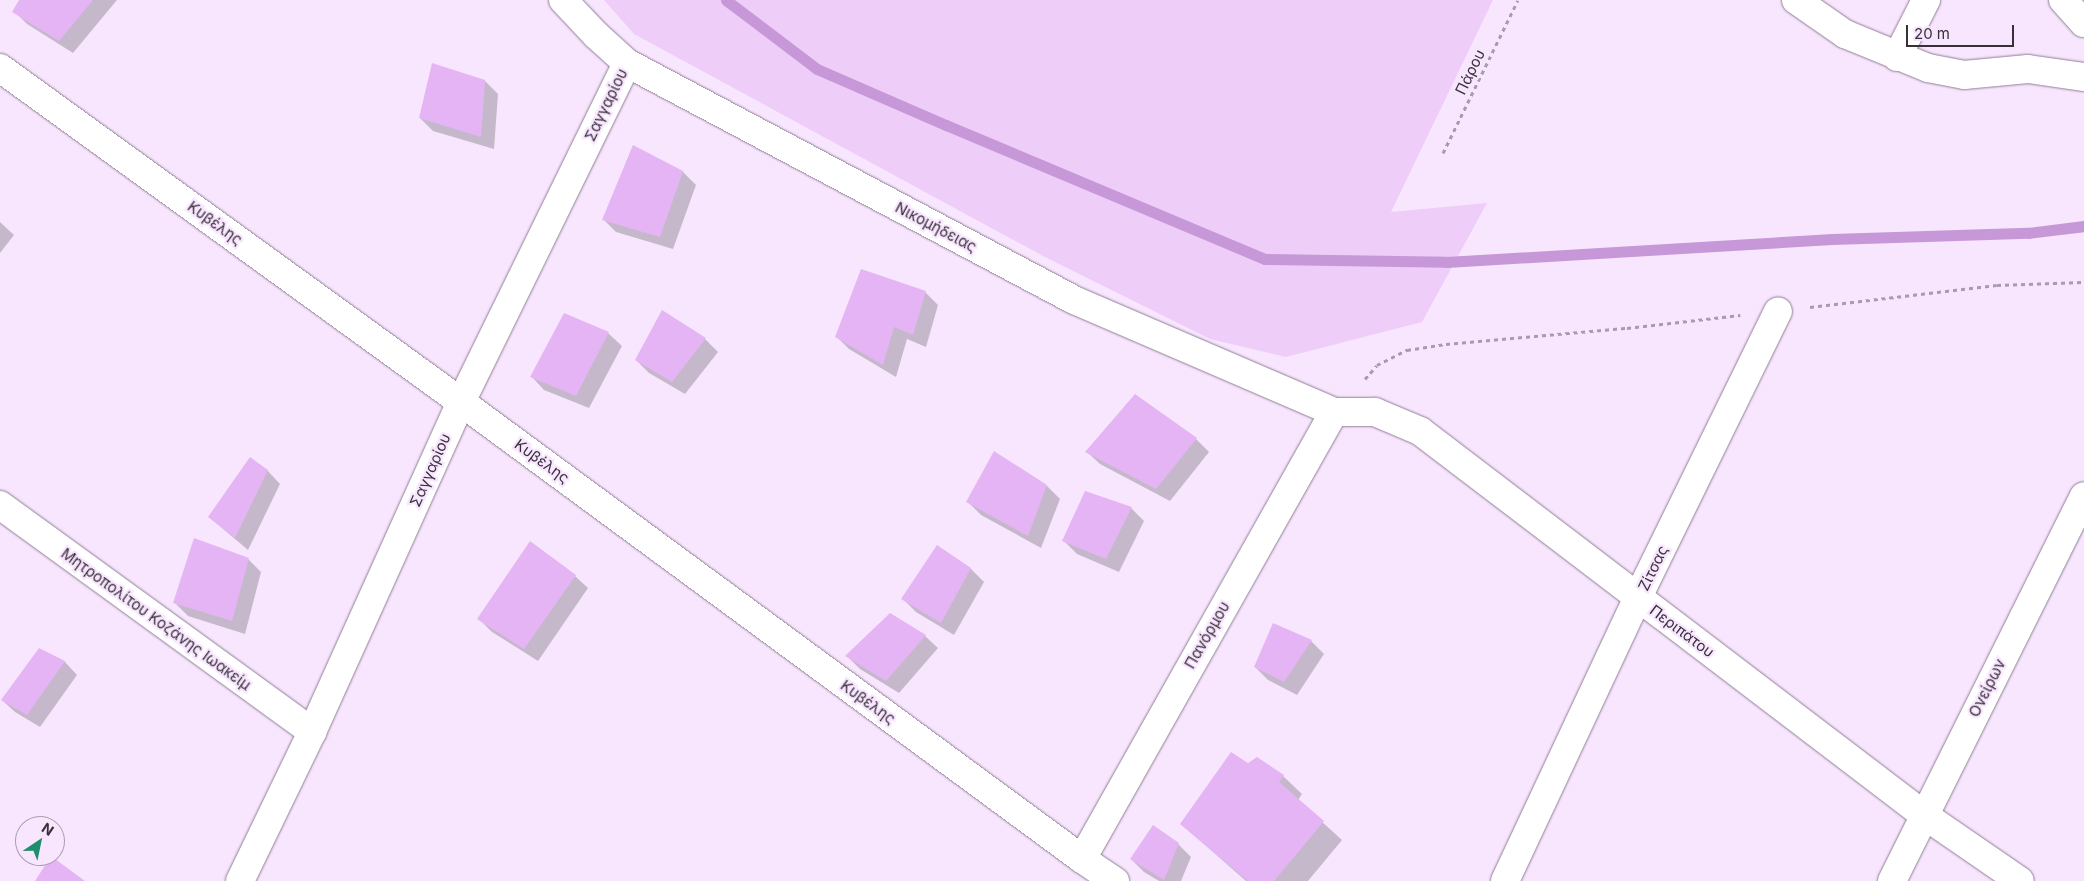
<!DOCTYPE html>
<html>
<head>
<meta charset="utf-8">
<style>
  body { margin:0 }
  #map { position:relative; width:2084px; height:881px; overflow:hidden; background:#f8e6fe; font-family:Inter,sans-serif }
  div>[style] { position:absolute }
  .green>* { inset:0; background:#eecdf9 }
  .shadow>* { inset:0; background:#0003 }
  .stream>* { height:11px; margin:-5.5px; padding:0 5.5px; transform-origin:5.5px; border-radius:5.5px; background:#c798d7 }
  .building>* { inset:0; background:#e5b4f4 }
  .path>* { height:3px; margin-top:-1.5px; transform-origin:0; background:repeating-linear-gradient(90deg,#a89bad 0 4px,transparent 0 8px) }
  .roads { filter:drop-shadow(0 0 1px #8f7f94) drop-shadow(0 0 1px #8f7f94) }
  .street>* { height:28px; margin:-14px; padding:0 14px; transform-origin:14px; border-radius:14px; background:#fff }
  span { translate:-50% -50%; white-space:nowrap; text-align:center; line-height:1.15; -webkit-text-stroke:4.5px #f8e6fe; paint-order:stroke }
  .street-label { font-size:15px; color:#373039 }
  .north { position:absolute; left:15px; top:816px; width:50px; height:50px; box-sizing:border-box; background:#f8e6fe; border:1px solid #ab9daf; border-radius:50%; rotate:34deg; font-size:14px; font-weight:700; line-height:20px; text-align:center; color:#373039 }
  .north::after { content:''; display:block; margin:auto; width:18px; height:22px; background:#208d6d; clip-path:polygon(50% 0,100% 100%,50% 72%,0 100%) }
  .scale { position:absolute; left:1906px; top:25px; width:108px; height:22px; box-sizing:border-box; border:2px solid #373039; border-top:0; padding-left:6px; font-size:15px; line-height:18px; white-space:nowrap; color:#373039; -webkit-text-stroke:4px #f8e6fe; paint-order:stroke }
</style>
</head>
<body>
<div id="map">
  <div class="green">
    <i style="clip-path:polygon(604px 0,1493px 0,1391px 212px,1487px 203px,1422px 322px,1286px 357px,1210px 339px,1043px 256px,634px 34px)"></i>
  </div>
  <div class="shadow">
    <i style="clip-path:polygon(21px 0,117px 0,73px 53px,27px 24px,14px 11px)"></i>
    <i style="clip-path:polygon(485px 81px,498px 94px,494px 149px,433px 131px,420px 118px)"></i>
    <i style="clip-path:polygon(633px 146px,683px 172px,696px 185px,673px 249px,616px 232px,603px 219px)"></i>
    <i style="clip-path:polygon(0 222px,14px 235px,0 253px)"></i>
    <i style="clip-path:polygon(925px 292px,938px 305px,926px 347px,907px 339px,896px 377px,849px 349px,836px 336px)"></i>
    <i style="clip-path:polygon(662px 311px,705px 339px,718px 352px,685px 394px,649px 373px,636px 360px)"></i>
    <i style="clip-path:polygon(565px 315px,609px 334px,622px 346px,589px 408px,544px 390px,532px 377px)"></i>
    <i style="clip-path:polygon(1196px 439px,1209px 452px,1170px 501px,1100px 464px,1087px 452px)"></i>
    <i style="clip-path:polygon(267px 470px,280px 484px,248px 550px,209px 517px)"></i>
    <i style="clip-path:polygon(1047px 486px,1060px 499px,1041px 548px,981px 515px,968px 502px)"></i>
    <i style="clip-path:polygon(1131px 508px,1144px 521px,1119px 572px,1077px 554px,1064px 541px)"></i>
    <i style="clip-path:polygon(938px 547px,971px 569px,984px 582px,954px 635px,916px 612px,903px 599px)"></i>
    <i style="clip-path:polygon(248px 559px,261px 572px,245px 634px,188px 616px,175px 603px)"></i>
    <i style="clip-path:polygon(575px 576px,588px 588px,538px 661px,492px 632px,479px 619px)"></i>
    <i style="clip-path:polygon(1274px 625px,1311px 641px,1324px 654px,1297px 695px,1268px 680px,1255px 667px)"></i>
    <i style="clip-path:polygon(925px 636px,938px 648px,899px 693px,860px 669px,847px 656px)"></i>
    <i style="clip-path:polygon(40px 650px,65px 662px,77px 675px,40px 727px,15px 712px,2px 700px)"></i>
    <i style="clip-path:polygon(1247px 764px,1283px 776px,1302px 794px,1298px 800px,1342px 840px,1308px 881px,1246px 881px,1181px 824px)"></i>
    <i style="clip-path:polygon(1178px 844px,1191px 857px,1181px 881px,1159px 881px,1144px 872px,1131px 859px)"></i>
  </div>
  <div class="stream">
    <i style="left:726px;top:0;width:114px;rotate:37.2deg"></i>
    <i style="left:817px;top:69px;width:141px;rotate:23.5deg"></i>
    <i style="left:946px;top:125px;width:346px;rotate:22.8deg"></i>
    <i style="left:1265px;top:259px;width:181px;rotate:0.9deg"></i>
    <i style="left:1446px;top:262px;width:387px;rotate:-3.4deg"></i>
    <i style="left:1832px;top:239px;width:196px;rotate:-1.8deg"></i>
    <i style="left:2028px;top:233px;width:56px;rotate:-7.1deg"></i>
  </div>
  <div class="building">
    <i style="clip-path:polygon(19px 0,93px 0,59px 41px,12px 12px)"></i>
    <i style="clip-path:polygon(432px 63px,485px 80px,481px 137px,419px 118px)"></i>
    <i style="clip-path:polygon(633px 145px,683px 171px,660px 237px,602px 220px)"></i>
    <i style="clip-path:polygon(861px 269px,926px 291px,913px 335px,894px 327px,883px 365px,835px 337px)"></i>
    <i style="clip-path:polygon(662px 310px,706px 338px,672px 382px,635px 360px)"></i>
    <i style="clip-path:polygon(564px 313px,609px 332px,576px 396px,530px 377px)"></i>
    <i style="clip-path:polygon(1135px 394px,1197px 438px,1156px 489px,1085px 452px)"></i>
    <i style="clip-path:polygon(994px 451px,1047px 485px,1028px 536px,966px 502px)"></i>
    <i style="clip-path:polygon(250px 457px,268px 470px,235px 538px,208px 517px)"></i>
    <i style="clip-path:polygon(1085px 491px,1132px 507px,1106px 559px,1062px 541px)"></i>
    <i style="clip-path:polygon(194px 538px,249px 558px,232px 621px,173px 603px)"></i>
    <i style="clip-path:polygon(530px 541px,576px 575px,524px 649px,477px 619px)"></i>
    <i style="clip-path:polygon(937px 545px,971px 568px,941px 623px,901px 599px)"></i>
    <i style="clip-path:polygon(890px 613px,926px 635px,886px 681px,845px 656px)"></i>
    <i style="clip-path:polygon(1273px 623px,1312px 640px,1284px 682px,1254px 667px)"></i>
    <i style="clip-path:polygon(39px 648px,65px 661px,27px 715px,1px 700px)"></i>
    <i style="clip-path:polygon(1231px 752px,1248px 763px,1257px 757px,1284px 775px,1279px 782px,1324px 821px,1274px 881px,1248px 881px,1180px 824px)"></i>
    <i style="clip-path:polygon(1153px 825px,1179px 843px,1164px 880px,1130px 859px)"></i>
    <i style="clip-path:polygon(51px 856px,85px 881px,35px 881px)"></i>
  </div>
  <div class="path">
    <i style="left:1443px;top:153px;width:170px;rotate:-63.9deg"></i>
    <i style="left:1810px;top:307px;width:188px;rotate:-6.7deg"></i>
    <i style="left:1997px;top:285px;width:87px;rotate:-2deg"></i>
    <i style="left:1365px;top:379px;width:18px;rotate:-49deg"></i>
    <i style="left:1377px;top:365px;width:34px;rotate:-27deg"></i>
    <i style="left:1407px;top:350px;width:39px;rotate:-9deg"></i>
    <i style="left:1446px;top:344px;width:182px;rotate:-5.1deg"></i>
    <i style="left:1627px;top:328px;width:114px;rotate:-6.6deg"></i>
  </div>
  <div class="roads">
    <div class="street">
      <i style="left:563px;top:0;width:48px;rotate:46.7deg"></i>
      <i style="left:596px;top:35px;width:42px;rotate:42.1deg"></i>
      <i style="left:627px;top:63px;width:506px;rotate:27.93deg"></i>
      <i style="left:1074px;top:300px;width:283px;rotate:23.3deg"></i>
      <i style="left:1334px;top:412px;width:41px"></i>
      <i style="left:1375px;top:412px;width:49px;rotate:22.9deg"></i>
      <i style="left:1420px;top:431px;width:634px;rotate:37.3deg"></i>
      <i style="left:1924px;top:815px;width:116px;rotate:34.5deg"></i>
      <i style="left:1796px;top:0;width:60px;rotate:34.8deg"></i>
      <i style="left:1845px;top:34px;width:90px;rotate:22.3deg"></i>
      <i style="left:1928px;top:68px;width:37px;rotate:11deg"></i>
      <i style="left:1964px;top:75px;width:64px;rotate:-5.4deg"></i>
      <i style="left:2028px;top:69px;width:57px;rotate:8.1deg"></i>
      <i style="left:2063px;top:0;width:31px;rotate:48deg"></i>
      <i style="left:1897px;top:57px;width:64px;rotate:-63deg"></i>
      <i style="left:0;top:68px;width:569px;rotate:35.92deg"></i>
      <i style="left:461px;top:402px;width:771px;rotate:36.35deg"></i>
      <i style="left:1082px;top:859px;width:40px;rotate:34deg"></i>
      <i style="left:0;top:505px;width:386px;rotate:36deg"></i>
      <i style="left:1082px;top:859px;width:513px;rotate:-60.59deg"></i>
      <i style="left:240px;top:881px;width:165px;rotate:-64.2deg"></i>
      <i style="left:312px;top:732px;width:362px;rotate:-65.7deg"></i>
      <i style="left:461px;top:402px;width:377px;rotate:-63.9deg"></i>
      <i style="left:1505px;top:881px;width:314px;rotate:-64.9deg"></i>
      <i style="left:1638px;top:597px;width:318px;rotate:-63.9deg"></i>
      <i style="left:1892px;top:881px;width:430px;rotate:-63.5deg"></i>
    </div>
  </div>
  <div class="street-label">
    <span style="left:1470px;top:72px;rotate:-64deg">Πάρου</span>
    <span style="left:606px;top:105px;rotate:-64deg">Σαγγαρίου</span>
    <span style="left:215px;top:223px;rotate:36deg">Κυβέλης</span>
    <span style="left:936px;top:227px;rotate:28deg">Νικομήδειας</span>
    <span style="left:542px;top:461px;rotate:36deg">Κυβέλης</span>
    <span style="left:430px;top:470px;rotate:-66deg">Σαγγαρίου</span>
    <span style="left:1653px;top:568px;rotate:-64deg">Ζίτσας</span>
    <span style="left:156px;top:619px;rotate:36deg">Μητροπολίτου Κοζάνης Ιωακείμ</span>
    <span style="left:1682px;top:631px;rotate:37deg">Περιπάτου</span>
    <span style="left:1207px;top:635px;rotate:-60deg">Πανόρμου</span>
    <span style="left:1987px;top:688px;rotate:-63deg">Ονείρων</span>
    <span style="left:868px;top:702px;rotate:36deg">Κυβέλης</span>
  </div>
  <div class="north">N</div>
  <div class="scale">20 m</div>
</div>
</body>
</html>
